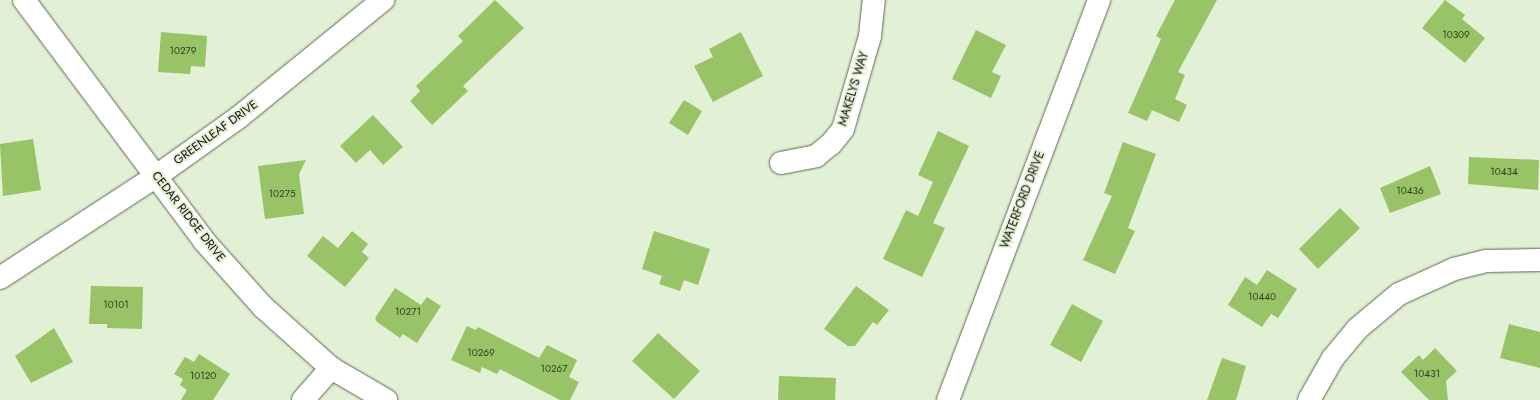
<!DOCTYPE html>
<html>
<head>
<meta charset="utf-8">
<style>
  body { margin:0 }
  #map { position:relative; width:1540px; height:400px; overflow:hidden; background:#e2f0d5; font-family:Jost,sans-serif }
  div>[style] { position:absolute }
  .building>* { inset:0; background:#98c367 }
  .roads { filter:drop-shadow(0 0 1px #5d6951) drop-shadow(0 0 1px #5d6951) }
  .street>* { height:22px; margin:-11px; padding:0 11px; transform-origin:11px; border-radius:11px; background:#fff }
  span { translate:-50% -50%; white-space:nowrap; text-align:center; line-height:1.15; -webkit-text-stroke:3.5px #e2f0d5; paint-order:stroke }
  .number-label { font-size:10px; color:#303e20 }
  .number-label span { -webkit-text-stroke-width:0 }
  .street-label { font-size:12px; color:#0e1209 }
</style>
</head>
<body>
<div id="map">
  <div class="building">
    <i style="clip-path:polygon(495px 0,524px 28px,463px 86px,468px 91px,432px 125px,410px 101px,420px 91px,416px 86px,463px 41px,458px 36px)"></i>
    <i style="clip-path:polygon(1175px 0,1217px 0,1178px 72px,1185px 75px,1175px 99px,1187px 105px,1179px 122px,1152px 110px,1147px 121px,1128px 113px,1161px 39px,1156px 36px)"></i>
    <i style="clip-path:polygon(1445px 0,1465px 15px,1462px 19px,1485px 38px,1465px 63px,1422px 28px)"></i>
    <i style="clip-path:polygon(976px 30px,1006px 45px,992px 72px,1001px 76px,991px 98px,952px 79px)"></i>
    <i style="clip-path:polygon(161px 32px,207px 36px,205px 67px,191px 66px,190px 74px,158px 72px)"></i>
    <i style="clip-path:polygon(741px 32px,763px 76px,713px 102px,694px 66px,713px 57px,709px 49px)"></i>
    <i style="clip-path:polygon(684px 100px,702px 111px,688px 135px,669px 123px)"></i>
    <i style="clip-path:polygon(373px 115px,403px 147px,383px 165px,370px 150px,356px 163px,340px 146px)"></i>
    <i style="clip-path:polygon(938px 131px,969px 146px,933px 223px,945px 228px,922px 277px,883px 259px,906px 210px,918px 216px,933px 182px,918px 175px)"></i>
    <i style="clip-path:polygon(33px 139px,41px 190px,3px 196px,0 144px)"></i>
    <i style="clip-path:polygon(1123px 142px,1156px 154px,1128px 228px,1135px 231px,1115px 274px,1083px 260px,1112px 196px,1104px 193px)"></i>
    <i style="clip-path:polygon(1469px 157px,1539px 160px,1538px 190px,1468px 184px)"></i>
    <i style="clip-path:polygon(306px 160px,299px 174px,304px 214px,265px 219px,258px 166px)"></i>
    <i style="clip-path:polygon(1430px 166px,1441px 194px,1390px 213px,1380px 188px)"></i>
    <i style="clip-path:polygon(1340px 208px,1360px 228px,1318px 269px,1299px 249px)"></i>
    <i style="clip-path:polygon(352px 231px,368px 244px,362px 252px,369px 258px,345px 287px,307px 256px,323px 236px,338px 248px)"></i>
    <i style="clip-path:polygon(654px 231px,710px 249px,698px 285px,684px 280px,680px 291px,659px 284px,662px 276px,642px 269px)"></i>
    <i style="clip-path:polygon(1267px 270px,1297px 289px,1278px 318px,1271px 314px,1262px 327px,1228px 305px,1245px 277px,1257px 285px)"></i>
    <i style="clip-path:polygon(91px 286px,143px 287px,142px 329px,107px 328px,107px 324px,89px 324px)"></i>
    <i style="clip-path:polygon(856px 286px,889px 310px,877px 325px,873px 322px,855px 346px,848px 346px,824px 329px)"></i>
    <i style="clip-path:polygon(395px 288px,421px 305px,427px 297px,441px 306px,417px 343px,403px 334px,400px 338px,377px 322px,375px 318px)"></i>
    <i style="clip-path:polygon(1072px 304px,1103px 321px,1081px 362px,1050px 345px)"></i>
    <i style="clip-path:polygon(1509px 324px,1540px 332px,1540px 368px,1500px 358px)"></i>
    <i style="clip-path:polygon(467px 326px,476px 330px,478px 327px,539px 358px,547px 345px,577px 360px,569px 377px,579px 382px,570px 400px,560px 400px,500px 369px,497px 374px,482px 367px,480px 373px,451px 360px)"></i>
    <i style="clip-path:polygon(54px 328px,73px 362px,31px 383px,15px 356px)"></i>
    <i style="clip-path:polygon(658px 333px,700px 371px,674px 399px,632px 361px)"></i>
    <i style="clip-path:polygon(1435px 348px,1457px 371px,1446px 381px,1448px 400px,1429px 400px,1401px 372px,1419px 355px,1423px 360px)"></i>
    <i style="clip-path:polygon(199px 354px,230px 374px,213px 400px,181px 400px,187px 390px,180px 385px,183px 379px,174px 374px,185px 357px,194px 362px)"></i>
    <i style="clip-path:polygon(1222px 358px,1246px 366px,1236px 400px,1207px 400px)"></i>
    <i style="clip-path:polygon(779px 376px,836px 378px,835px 400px,778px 400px)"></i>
  </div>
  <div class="roads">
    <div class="street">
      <i style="left:24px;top:0;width:301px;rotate:53.2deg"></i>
      <i style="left:204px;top:241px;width:89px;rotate:48.2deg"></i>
      <i style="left:263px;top:307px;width:91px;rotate:41.9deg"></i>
      <i style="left:331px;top:368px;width:64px;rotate:30.2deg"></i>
      <i style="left:781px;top:163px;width:36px;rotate:-11deg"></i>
      <i style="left:816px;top:156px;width:19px;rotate:-39deg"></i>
      <i style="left:831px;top:144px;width:19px;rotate:-51deg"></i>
      <i style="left:843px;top:129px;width:97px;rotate:-73.8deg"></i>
      <i style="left:870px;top:36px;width:36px;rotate:-84deg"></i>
      <i style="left:0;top:278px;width:185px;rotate:-33.1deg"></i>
      <i style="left:155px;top:177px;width:103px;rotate:-35.5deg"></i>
      <i style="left:239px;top:117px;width:186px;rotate:-39.1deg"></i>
      <i style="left:303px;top:400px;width:43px;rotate:-48.8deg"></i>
      <i style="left:948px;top:400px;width:428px;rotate:-69.3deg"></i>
      <i style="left:1309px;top:400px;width:48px;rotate:-60.3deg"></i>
      <i style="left:1333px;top:358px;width:38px;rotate:-50deg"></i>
      <i style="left:1357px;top:329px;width:55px;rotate:-39.8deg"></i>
      <i style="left:1399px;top:294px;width:60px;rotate:-24.4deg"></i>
      <i style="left:1454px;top:269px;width:34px;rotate:-14deg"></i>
      <i style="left:1487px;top:261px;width:53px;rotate:-1.1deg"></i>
    </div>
  </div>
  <div class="number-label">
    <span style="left:1456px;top:35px">10309</span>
    <span style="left:183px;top:51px">10279</span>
    <span style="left:1504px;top:172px">10434</span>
    <span style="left:1410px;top:191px">10436</span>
    <span style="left:282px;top:194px">10275</span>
    <span style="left:1262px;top:297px">10440</span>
    <span style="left:116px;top:305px">10101</span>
    <span style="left:408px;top:312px">10271</span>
    <span style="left:481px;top:353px">10269</span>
    <span style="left:554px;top:369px">10267</span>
    <span style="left:1427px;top:374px">10431</span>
    <span style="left:203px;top:376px">10120</span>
  </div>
  <div class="street-label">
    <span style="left:854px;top:89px;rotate:-73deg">MAKELYS WAY</span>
    <span style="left:216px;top:133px;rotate:-36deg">GREENLEAF DRIVE</span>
    <span style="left:1023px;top:200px;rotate:-69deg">WATERFORD DRIVE</span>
    <span style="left:188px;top:217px;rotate:52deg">CEDAR RIDGE DRIVE</span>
  </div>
</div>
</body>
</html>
